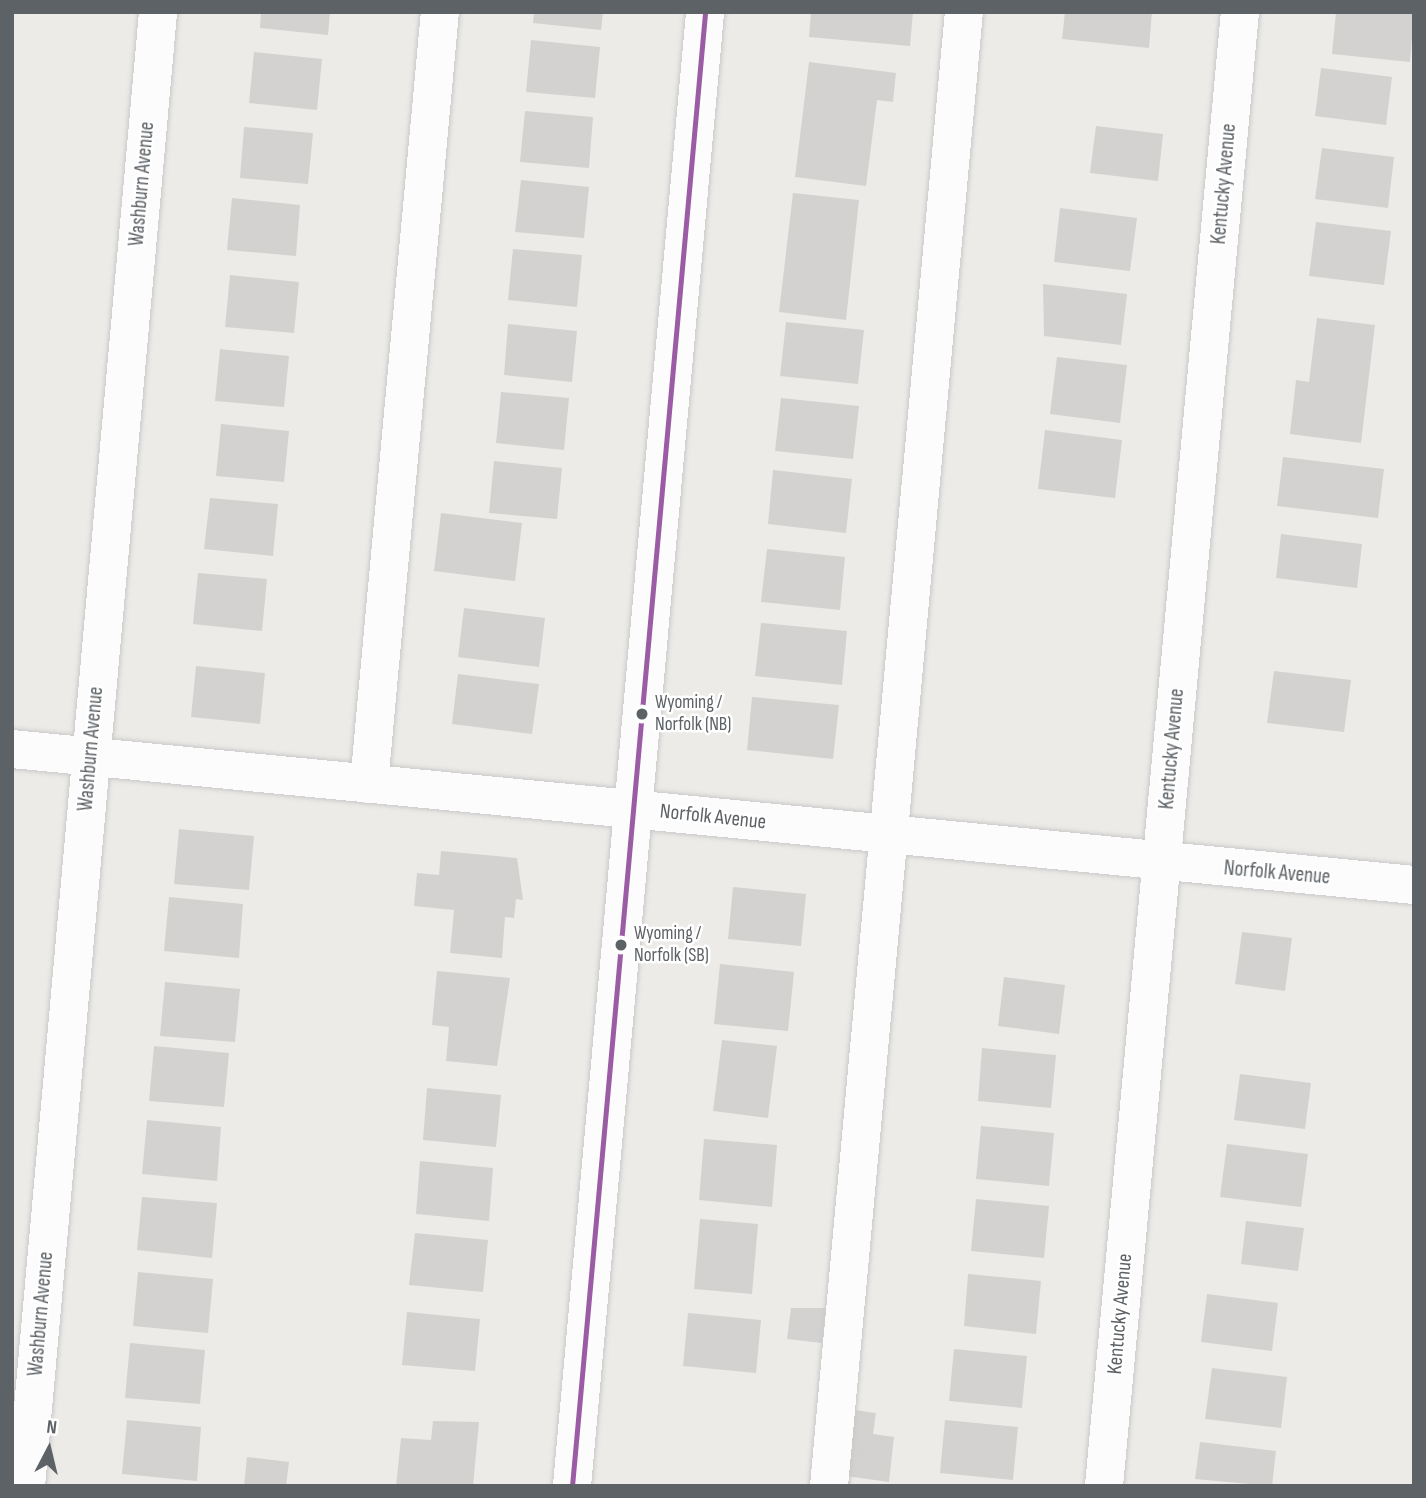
<!DOCTYPE html>
<html>
<head>
<meta charset="utf-8">
<style>
  body { margin:0 }
  #map { position:relative; width:1426px; height:1498px; overflow:hidden; background:#edebe8; font-family:"Sofia Sans Condensed",sans-serif }
  div>[style] { position:absolute }
  .building>* { inset:0; background:#d4d2d1 }
  .roads { filter:drop-shadow(0 0 2px #c9c9c9) drop-shadow(0 0 2px #c9c9c9) }
  .minor>* { height:38px; margin:-19px; padding:0 19px; transform-origin:19px; border-radius:19px; background:#fcfcfc }
  .bus-1>* { height:5px; margin:-2.5px; padding:0 2.5px; transform-origin:2.5px; border-radius:2.5px; background:#9b5ba5 }
  .dots>* { width:19px; height:19px; translate:-50% -50%; box-sizing:border-box; border:4px solid #fff; border-radius:50% }
  span { translate:-50% -50%; white-space:nowrap; text-align:center; line-height:1.15; -webkit-text-stroke:5px #fff; paint-order:stroke }
  .bus-label { font-size:19px; color:#5d6266 }
  .left { translate:0 -50%; text-align:left }
  .street-label { font-size:21px; color:#5d6266 }
  .frame { position:absolute; inset:0; border:14px solid #5d6266; pointer-events:none }
  .north { position:absolute; left:14px; top:1414px; width:70px; height:70px; -webkit-text-stroke:5px #fff; paint-order:stroke; rotate:7deg; font-size:19px; font-weight:700; line-height:28px; text-align:center; color:#5d6266 }
  .north::after { content:''; display:block; margin:auto; width:24px; height:32px; background:#5d6266; clip-path:polygon(50% 0,100% 100%,50% 72%,0 100%) }
</style>
</head>
<body>
<div id="map">
  <div class="building">
    <i style="clip-path:polygon(261px 12px,330px 12px,328px 35px,260px 28px)"></i>
    <i style="clip-path:polygon(534px 12px,603px 12px,601px 30px,533px 23px)"></i>
    <i style="clip-path:polygon(811px 12px,913px 12px,910px 46px,809px 37px)"></i>
    <i style="clip-path:polygon(1065px 12px,1152px 12px,1149px 48px,1062px 39px)"></i>
    <i style="clip-path:polygon(1336px 12px,1414px 12px,1410px 62px,1332px 54px)"></i>
    <i style="clip-path:polygon(531px 40px,600px 47px,595px 98px,526px 92px)"></i>
    <i style="clip-path:polygon(254px 52px,322px 59px,317px 110px,249px 103px)"></i>
    <i style="clip-path:polygon(809px 62px,896px 73px,893px 102px,877px 100px,866px 186px,795px 177px)"></i>
    <i style="clip-path:polygon(1321px 68px,1392px 77px,1386px 125px,1315px 116px)"></i>
    <i style="clip-path:polygon(525px 111px,593px 117px,589px 168px,520px 162px)"></i>
    <i style="clip-path:polygon(1096px 126px,1163px 134px,1158px 181px,1090px 173px)"></i>
    <i style="clip-path:polygon(244px 127px,313px 133px,308px 184px,240px 178px)"></i>
    <i style="clip-path:polygon(1322px 148px,1394px 157px,1388px 208px,1315px 199px)"></i>
    <i style="clip-path:polygon(521px 180px,589px 187px,584px 238px,515px 232px)"></i>
    <i style="clip-path:polygon(793px 193px,859px 200px,846px 320px,779px 312px)"></i>
    <i style="clip-path:polygon(232px 198px,300px 205px,296px 256px,227px 250px)"></i>
    <i style="clip-path:polygon(1060px 208px,1137px 218px,1130px 271px,1054px 262px)"></i>
    <i style="clip-path:polygon(1316px 222px,1391px 231px,1384px 285px,1309px 276px)"></i>
    <i style="clip-path:polygon(513px 249px,582px 255px,577px 307px,508px 300px)"></i>
    <i style="clip-path:polygon(230px 275px,299px 282px,294px 333px,225px 327px)"></i>
    <i style="clip-path:polygon(1043px 284px,1127px 294px,1121px 345px,1044px 336px)"></i>
    <i style="clip-path:polygon(1317px 318px,1375px 325px,1361px 443px,1290px 434px,1296px 380px,1309px 382px)"></i>
    <i style="clip-path:polygon(786px 322px,864px 330px,858px 384px,780px 376px)"></i>
    <i style="clip-path:polygon(508px 324px,577px 331px,572px 382px,504px 375px)"></i>
    <i style="clip-path:polygon(220px 349px,289px 356px,284px 407px,215px 401px)"></i>
    <i style="clip-path:polygon(1057px 357px,1127px 365px,1120px 423px,1050px 414px)"></i>
    <i style="clip-path:polygon(501px 392px,569px 398px,564px 450px,496px 443px)"></i>
    <i style="clip-path:polygon(781px 398px,859px 406px,853px 459px,775px 451px)"></i>
    <i style="clip-path:polygon(221px 424px,289px 431px,284px 482px,216px 476px)"></i>
    <i style="clip-path:polygon(1045px 430px,1122px 440px,1115px 498px,1038px 489px)"></i>
    <i style="clip-path:polygon(1283px 457px,1384px 469px,1378px 518px,1277px 506px)"></i>
    <i style="clip-path:polygon(494px 461px,562px 468px,557px 519px,489px 513px)"></i>
    <i style="clip-path:polygon(773px 470px,852px 479px,846px 533px,768px 524px)"></i>
    <i style="clip-path:polygon(210px 498px,278px 504px,273px 556px,204px 549px)"></i>
    <i style="clip-path:polygon(441px 513px,522px 523px,515px 581px,434px 571px)"></i>
    <i style="clip-path:polygon(1281px 534px,1362px 544px,1357px 588px,1276px 578px)"></i>
    <i style="clip-path:polygon(767px 549px,845px 557px,840px 610px,761px 602px)"></i>
    <i style="clip-path:polygon(198px 573px,267px 579px,262px 631px,193px 624px)"></i>
    <i style="clip-path:polygon(464px 608px,545px 618px,539px 667px,458px 657px)"></i>
    <i style="clip-path:polygon(761px 623px,847px 631px,842px 685px,755px 676px)"></i>
    <i style="clip-path:polygon(196px 666px,265px 673px,260px 724px,191px 717px)"></i>
    <i style="clip-path:polygon(1274px 671px,1351px 680px,1344px 732px,1267px 723px)"></i>
    <i style="clip-path:polygon(458px 674px,539px 684px,532px 734px,452px 724px)"></i>
    <i style="clip-path:polygon(752px 697px,839px 705px,833px 759px,747px 750px)"></i>
    <i style="clip-path:polygon(179px 829px,254px 836px,249px 890px,174px 884px)"></i>
    <i style="clip-path:polygon(441px 851px,517px 858px,523px 900px,516px 899px,514px 918px,505px 917px,502px 958px,450px 953px,454px 910px,414px 906px,417px 873px,439px 875px)"></i>
    <i style="clip-path:polygon(733px 887px,806px 894px,801px 946px,728px 939px)"></i>
    <i style="clip-path:polygon(169px 897px,243px 904px,239px 958px,164px 951px)"></i>
    <i style="clip-path:polygon(1242px 932px,1292px 938px,1285px 991px,1235px 984px)"></i>
    <i style="clip-path:polygon(720px 964px,794px 972px,788px 1031px,714px 1024px)"></i>
    <i style="clip-path:polygon(437px 971px,510px 978px,497px 1066px,446px 1061px,449px 1027px,432px 1025px)"></i>
    <i style="clip-path:polygon(1004px 977px,1065px 985px,1059px 1034px,998px 1026px)"></i>
    <i style="clip-path:polygon(165px 982px,240px 989px,235px 1042px,160px 1036px)"></i>
    <i style="clip-path:polygon(722px 1040px,777px 1046px,768px 1118px,713px 1111px)"></i>
    <i style="clip-path:polygon(154px 1046px,229px 1053px,224px 1107px,149px 1101px)"></i>
    <i style="clip-path:polygon(982px 1048px,1056px 1055px,1051px 1108px,978px 1101px)"></i>
    <i style="clip-path:polygon(1240px 1074px,1311px 1083px,1305px 1129px,1234px 1120px)"></i>
    <i style="clip-path:polygon(427px 1088px,501px 1095px,496px 1147px,423px 1140px)"></i>
    <i style="clip-path:polygon(147px 1120px,221px 1127px,217px 1181px,142px 1174px)"></i>
    <i style="clip-path:polygon(981px 1126px,1054px 1133px,1049px 1186px,976px 1179px)"></i>
    <i style="clip-path:polygon(704px 1139px,777px 1145px,772px 1207px,699px 1200px)"></i>
    <i style="clip-path:polygon(1227px 1144px,1308px 1154px,1301px 1207px,1220px 1197px)"></i>
    <i style="clip-path:polygon(420px 1161px,493px 1168px,489px 1221px,416px 1214px)"></i>
    <i style="clip-path:polygon(142px 1197px,217px 1203px,212px 1258px,137px 1250px)"></i>
    <i style="clip-path:polygon(976px 1199px,1049px 1206px,1044px 1258px,971px 1251px)"></i>
    <i style="clip-path:polygon(700px 1219px,758px 1224px,752px 1294px,694px 1289px)"></i>
    <i style="clip-path:polygon(1246px 1221px,1304px 1228px,1298px 1271px,1241px 1264px)"></i>
    <i style="clip-path:polygon(415px 1233px,488px 1240px,483px 1292px,409px 1285px)"></i>
    <i style="clip-path:polygon(138px 1272px,213px 1279px,208px 1333px,133px 1326px)"></i>
    <i style="clip-path:polygon(968px 1274px,1041px 1281px,1036px 1334px,964px 1326px)"></i>
    <i style="clip-path:polygon(1207px 1294px,1278px 1303px,1272px 1351px,1201px 1342px)"></i>
    <i style="clip-path:polygon(791px 1308px,826px 1308px,822px 1343px,787px 1339px)"></i>
    <i style="clip-path:polygon(407px 1312px,480px 1319px,475px 1371px,402px 1365px)"></i>
    <i style="clip-path:polygon(688px 1313px,761px 1320px,756px 1373px,683px 1366px)"></i>
    <i style="clip-path:polygon(130px 1343px,205px 1350px,200px 1404px,125px 1398px)"></i>
    <i style="clip-path:polygon(954px 1349px,1027px 1356px,1022px 1408px,949px 1401px)"></i>
    <i style="clip-path:polygon(1212px 1368px,1287px 1377px,1281px 1428px,1205px 1419px)"></i>
    <i style="clip-path:polygon(854px 1410px,876px 1413px,873px 1434px,894px 1437px,889px 1482px,846px 1476px)"></i>
    <i style="clip-path:polygon(127px 1420px,201px 1427px,197px 1481px,122px 1474px)"></i>
    <i style="clip-path:polygon(945px 1420px,1018px 1427px,1013px 1480px,940px 1473px)"></i>
    <i style="clip-path:polygon(433px 1421px,479px 1422px,473px 1486px,396px 1486px,401px 1438px,431px 1440px)"></i>
    <i style="clip-path:polygon(1200px 1442px,1276px 1451px,1272px 1486px,1195px 1479px)"></i>
    <i style="clip-path:polygon(247px 1457px,289px 1462px,286px 1486px,244px 1486px)"></i>
  </div>
  <div class="roads">
    <div class="minor">
      <i style="left:12px;top:749px;width:1409px;rotate:5.54deg"></i>
      <i style="left:369px;top:784px;width:775px;rotate:-84.75deg"></i>
      <i style="left:26px;top:1486px;width:1480px;rotate:-84.88deg"></i>
      <i style="left:572px;top:1486px;width:1480px;rotate:-84.84deg"></i>
      <i style="left:829px;top:1486px;width:1480px;rotate:-84.77deg"></i>
      <i style="left:1104px;top:1486px;width:1480px;rotate:-84.73deg"></i>
    </div>
  </div>
  <div class="bus-1">
    <i style="left:572px;top:1486px;width:1480px;rotate:-84.84deg"></i>
  </div>
  <div class="dots">
    <i style="left:642px;top:714px;background:#5d6266"></i>
    <i style="left:621px;top:945px;background:#5d6266"></i>
  </div>
  <div class="bus-label">
    <span class="left" style="left:655px;top:714px">Wyoming /<br>Norfolk (NB)</span>
    <span class="left" style="left:634px;top:945px">Wyoming /<br>Norfolk (SB)</span>
  </div>
  <div class="street-label">
    <span style="left:142px;top:184px;rotate:-85deg">Washburn Avenue</span>
    <span style="left:1224px;top:184px;rotate:-85deg">Kentucky Avenue</span>
    <span style="left:91px;top:749px;rotate:-85deg">Washburn Avenue</span>
    <span style="left:1172px;top:749px;rotate:-85deg">Kentucky Avenue</span>
    <span style="left:713px;top:817px;rotate:6deg">Norfolk Avenue</span>
    <span style="left:1277px;top:873px;rotate:5deg">Norfolk Avenue</span>
    <span style="left:41px;top:1314px;rotate:-85deg">Washburn Avenue</span>
    <span style="left:1120px;top:1314px;rotate:-85deg">Kentucky Avenue</span>
  </div>
  <div class="frame"></div>
  <div class="north">N</div>
</div>
</body>
</html>
